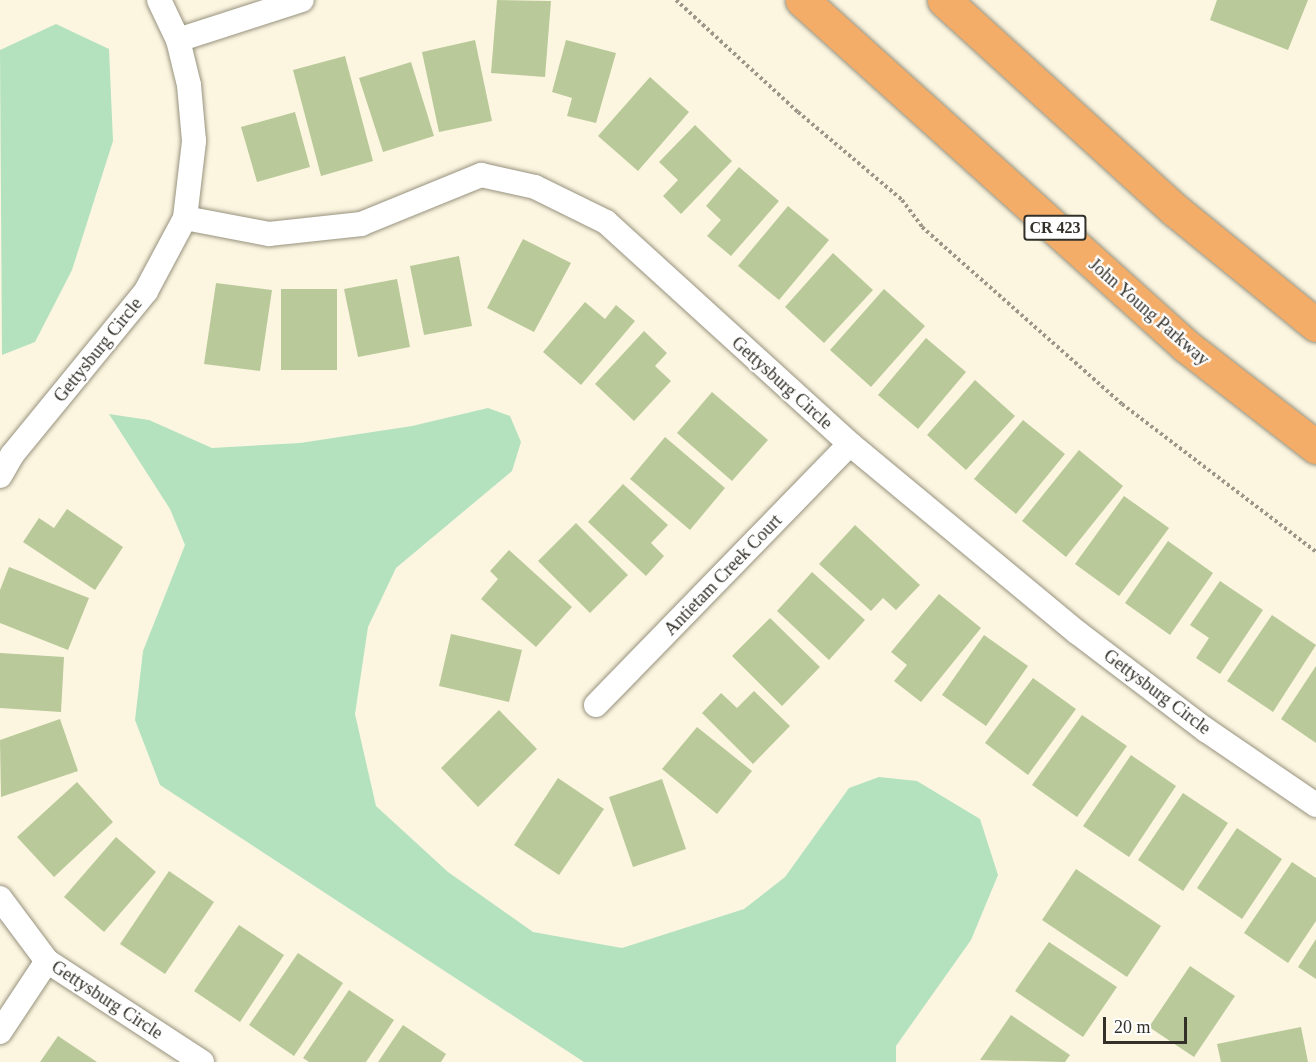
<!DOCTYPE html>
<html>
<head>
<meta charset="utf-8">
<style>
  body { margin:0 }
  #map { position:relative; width:1316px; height:1062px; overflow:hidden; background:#fcf6e1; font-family:Georgia,serif }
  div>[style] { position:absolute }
  .water>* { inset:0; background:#b4e2bf }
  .building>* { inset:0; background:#b9c999 }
  .path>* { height:4px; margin-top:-2px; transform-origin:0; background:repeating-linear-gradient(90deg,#9c9889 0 3px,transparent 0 6px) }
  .roads { filter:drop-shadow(0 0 2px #97927e) drop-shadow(0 0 2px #97927e) }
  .street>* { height:24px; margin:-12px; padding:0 12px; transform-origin:12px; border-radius:12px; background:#fff }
  .highway>* { height:33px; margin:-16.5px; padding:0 16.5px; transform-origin:16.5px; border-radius:16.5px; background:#f3ad68 }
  span { translate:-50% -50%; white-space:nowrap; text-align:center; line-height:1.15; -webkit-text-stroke:4.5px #fff; paint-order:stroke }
  .shield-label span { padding:2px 4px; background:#fff; border:2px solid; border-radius:4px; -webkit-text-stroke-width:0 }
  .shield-label { font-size:16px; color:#323028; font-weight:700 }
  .street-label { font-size:18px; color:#323028 }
  .scale { position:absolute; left:1103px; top:1017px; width:84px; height:27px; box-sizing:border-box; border:3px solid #323028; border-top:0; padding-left:8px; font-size:18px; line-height:21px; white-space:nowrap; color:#323028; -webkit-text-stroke:4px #fff; paint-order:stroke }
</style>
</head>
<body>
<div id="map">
  <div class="water">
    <i style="clip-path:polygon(56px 24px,109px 49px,113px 141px,72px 270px,35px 342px,2px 355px,0 50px)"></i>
    <i style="clip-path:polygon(488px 408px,510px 416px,521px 442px,512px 471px,396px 568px,368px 627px,355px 714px,376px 806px,448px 872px,533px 932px,622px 948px,744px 909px,785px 877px,849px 788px,879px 777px,917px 781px,980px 819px,998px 875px,971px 940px,896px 1046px,896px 1062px,584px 1062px,160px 785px,135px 720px,143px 651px,185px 545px,170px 509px,109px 414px,149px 420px,212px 448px,300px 443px,412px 426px)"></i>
  </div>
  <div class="building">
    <i style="clip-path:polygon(497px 0,551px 1px,545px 77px,491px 73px)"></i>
    <i style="clip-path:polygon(1217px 0,1308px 0,1288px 50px,1210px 20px)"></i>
    <i style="clip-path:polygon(475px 40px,492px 121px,439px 132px,422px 52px)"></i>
    <i style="clip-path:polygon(566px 40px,616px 53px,596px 123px,567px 116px,572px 98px,552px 92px)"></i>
    <i style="clip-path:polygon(345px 56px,373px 161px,321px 176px,293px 70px)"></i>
    <i style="clip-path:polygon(411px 62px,434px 136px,383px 152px,359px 78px)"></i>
    <i style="clip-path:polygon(650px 77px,689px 112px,638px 171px,598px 136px)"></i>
    <i style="clip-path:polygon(295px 112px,310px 167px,257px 182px,241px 127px)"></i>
    <i style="clip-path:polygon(695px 125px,732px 161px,681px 214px,663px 196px,678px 180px,659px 162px)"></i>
    <i style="clip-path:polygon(739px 167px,779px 201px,731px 256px,707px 236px,721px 220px,706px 206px)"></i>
    <i style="clip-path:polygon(788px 206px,829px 240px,779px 300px,738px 266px)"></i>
    <i style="clip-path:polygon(523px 239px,571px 263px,534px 332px,487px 308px)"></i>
    <i style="clip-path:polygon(833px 253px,873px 290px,824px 343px,785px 307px)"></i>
    <i style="clip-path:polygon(459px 256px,472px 326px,424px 335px,410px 266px)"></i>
    <i style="clip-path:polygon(397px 279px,410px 347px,358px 357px,344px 289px)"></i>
    <i style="clip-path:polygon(216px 283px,272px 290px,260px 371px,204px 364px)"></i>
    <i style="clip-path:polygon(281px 289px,337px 289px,337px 370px,281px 370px)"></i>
    <i style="clip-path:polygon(884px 289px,925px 326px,871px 387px,830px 350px)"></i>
    <i style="clip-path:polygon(585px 302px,605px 319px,616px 305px,635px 321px,581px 385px,543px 352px)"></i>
    <i style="clip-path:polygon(644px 331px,667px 353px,655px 366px,671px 381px,634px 421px,595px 384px)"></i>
    <i style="clip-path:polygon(926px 338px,966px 372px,918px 429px,878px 395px)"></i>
    <i style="clip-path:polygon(975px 380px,1015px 416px,966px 470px,927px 435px)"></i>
    <i style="clip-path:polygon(712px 392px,768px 440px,732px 481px,677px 433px)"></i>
    <i style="clip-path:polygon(1023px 420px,1065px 454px,1016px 514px,974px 479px)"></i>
    <i style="clip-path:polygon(665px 437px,725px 488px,690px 530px,630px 479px)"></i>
    <i style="clip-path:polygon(1079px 450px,1123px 486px,1066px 557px,1022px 521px)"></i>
    <i style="clip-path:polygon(623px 484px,668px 525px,651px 543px,664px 556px,646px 576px,588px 522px)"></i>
    <i style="clip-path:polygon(1124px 496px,1169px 528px,1119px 596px,1075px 564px)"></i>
    <i style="clip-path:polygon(67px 509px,123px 547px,95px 590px,23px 542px,39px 518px,54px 528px)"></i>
    <i style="clip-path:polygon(576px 523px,628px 575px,590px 613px,538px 561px)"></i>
    <i style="clip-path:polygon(855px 525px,920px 585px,896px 610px,883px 598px,871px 611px,819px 564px)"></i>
    <i style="clip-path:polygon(1168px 541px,1213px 573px,1170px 635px,1125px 603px)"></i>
    <i style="clip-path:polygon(509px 550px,572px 607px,536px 647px,481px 599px,498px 579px,490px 571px)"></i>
    <i style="clip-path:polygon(9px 567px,89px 598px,68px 650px,0 623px,0 590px)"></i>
    <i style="clip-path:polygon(812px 572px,865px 620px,829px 660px,777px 611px)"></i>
    <i style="clip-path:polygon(1220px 581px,1263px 610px,1220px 674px,1196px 658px,1209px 638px,1190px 625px)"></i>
    <i style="clip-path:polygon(939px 594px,981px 628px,921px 702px,894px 681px,907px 665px,891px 652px)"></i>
    <i style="clip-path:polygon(1272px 615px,1316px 645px,1273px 712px,1227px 681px)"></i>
    <i style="clip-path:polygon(770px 618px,820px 667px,782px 706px,732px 656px)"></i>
    <i style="clip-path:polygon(451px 634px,522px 650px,509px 702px,439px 686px)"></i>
    <i style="clip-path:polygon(984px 635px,1028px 666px,986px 726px,942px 695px)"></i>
    <i style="clip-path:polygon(0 653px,64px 657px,61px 712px,0 708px)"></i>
    <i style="clip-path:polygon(1316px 666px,1316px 743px,1281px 719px)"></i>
    <i style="clip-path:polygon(1033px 678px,1076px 709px,1028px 775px,985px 743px)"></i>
    <i style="clip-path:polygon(754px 691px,790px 726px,753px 764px,702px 713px,721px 693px,737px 708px)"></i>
    <i style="clip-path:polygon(499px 710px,537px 749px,478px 807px,441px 768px)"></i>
    <i style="clip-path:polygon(1082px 715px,1127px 746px,1077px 817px,1032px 785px)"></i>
    <i style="clip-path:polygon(60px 719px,78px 771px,1px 797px,0 740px)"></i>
    <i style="clip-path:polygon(697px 727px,752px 771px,717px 814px,662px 769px)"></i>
    <i style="clip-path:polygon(1131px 755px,1176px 786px,1129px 857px,1083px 826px)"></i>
    <i style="clip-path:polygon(558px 778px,604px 809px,559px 875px,514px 845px)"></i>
    <i style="clip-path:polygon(662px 779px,686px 849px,633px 867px,609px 797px)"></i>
    <i style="clip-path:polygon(77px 782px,113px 822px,54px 877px,17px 837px)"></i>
    <i style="clip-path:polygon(1183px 793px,1228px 823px,1183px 891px,1138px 860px)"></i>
    <i style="clip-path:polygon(1237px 828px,1282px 859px,1242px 919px,1197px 888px)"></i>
    <i style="clip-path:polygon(116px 837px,156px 872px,104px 932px,64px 897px)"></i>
    <i style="clip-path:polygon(1292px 862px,1316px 878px,1316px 921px,1288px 963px,1244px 933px)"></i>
    <i style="clip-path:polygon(1076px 869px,1161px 926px,1127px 977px,1042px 920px)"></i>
    <i style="clip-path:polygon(169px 871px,214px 902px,165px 974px,120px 944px)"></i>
    <i style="clip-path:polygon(239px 925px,284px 955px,240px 1022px,194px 991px)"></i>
    <i style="clip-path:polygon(1316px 939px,1316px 979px,1298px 967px)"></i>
    <i style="clip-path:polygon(1049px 942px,1117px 987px,1083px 1037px,1015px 991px)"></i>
    <i style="clip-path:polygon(298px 953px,343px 983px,294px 1056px,249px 1025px)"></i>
    <i style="clip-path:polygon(1190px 966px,1235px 996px,1194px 1057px,1149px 1027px)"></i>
    <i style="clip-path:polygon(349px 990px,394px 1020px,366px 1062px,309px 1062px,303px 1058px)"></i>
    <i style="clip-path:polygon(1011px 1015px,1070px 1055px,1065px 1062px,980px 1060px)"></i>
    <i style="clip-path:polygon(403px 1025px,446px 1054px,441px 1062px,378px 1062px)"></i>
    <i style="clip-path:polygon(1301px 1027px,1308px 1062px,1221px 1062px,1217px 1044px)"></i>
    <i style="clip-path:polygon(58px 1036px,97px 1062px,40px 1062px)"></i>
  </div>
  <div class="path">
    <i style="left:676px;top:0;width:166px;rotate:42.6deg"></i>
    <i style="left:798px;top:112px;width:136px;rotate:40.2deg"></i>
    <i style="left:902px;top:200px;width:34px;rotate:53deg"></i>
    <i style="left:922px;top:227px;width:267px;rotate:41.5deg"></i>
    <i style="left:1122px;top:404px;width:244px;rotate:37.3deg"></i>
  </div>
  <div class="roads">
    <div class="street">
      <i style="left:178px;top:40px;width:130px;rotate:-17.9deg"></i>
      <i style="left:185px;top:218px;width:86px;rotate:10.8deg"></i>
      <i style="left:269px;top:234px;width:93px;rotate:-6.2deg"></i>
      <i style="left:361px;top:224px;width:130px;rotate:-22.2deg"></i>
      <i style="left:481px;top:175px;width:55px;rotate:12.5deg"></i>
      <i style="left:535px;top:187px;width:79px;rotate:26.2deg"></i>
      <i style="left:606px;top:222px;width:330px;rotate:42.3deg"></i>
      <i style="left:850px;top:444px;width:296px;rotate:39.7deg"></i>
      <i style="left:1078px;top:633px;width:161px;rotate:37.2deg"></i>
      <i style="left:1206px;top:730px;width:133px;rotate:34.3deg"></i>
      <i style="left:0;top:476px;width:24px;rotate:-60deg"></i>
      <i style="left:12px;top:455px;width:212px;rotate:-50.7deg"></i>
      <i style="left:146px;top:291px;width:83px;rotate:-61.9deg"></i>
      <i style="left:185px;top:218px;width:78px;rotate:-83.3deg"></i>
      <i style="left:194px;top:141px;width:56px;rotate:-95.1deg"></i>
      <i style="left:189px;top:85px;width:46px;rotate:-103.7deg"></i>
      <i style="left:178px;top:40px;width:44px;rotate:-115.4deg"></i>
      <i style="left:596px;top:705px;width:364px;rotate:-45.8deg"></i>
      <i style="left:0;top:898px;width:79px;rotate:53.3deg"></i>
      <i style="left:47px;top:961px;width:185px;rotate:33.1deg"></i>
      <i style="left:0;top:1032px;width:85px;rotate:-56.5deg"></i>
    </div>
    <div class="highway">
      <i style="left:802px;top:0;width:517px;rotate:42.02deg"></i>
      <i style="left:1186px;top:346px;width:165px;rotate:37.8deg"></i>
      <i style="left:944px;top:0;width:312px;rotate:42.3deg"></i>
      <i style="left:1175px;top:210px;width:182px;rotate:39.2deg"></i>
    </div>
  </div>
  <div class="shield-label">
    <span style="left:1055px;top:228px">CR 423</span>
  </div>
  <div class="street-label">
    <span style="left:1149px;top:312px;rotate:41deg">John Young Parkway</span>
    <span style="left:98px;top:350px;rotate:-51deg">Gettysburg Circle</span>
    <span style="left:782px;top:383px;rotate:42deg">Gettysburg Circle</span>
    <span style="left:723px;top:575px;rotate:-46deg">Antietam Creek Court</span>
    <span style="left:1157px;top:692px;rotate:37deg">Gettysburg Circle</span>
    <span style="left:107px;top:1000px;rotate:33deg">Gettysburg Circle</span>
  </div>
  <div class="scale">20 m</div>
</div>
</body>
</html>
